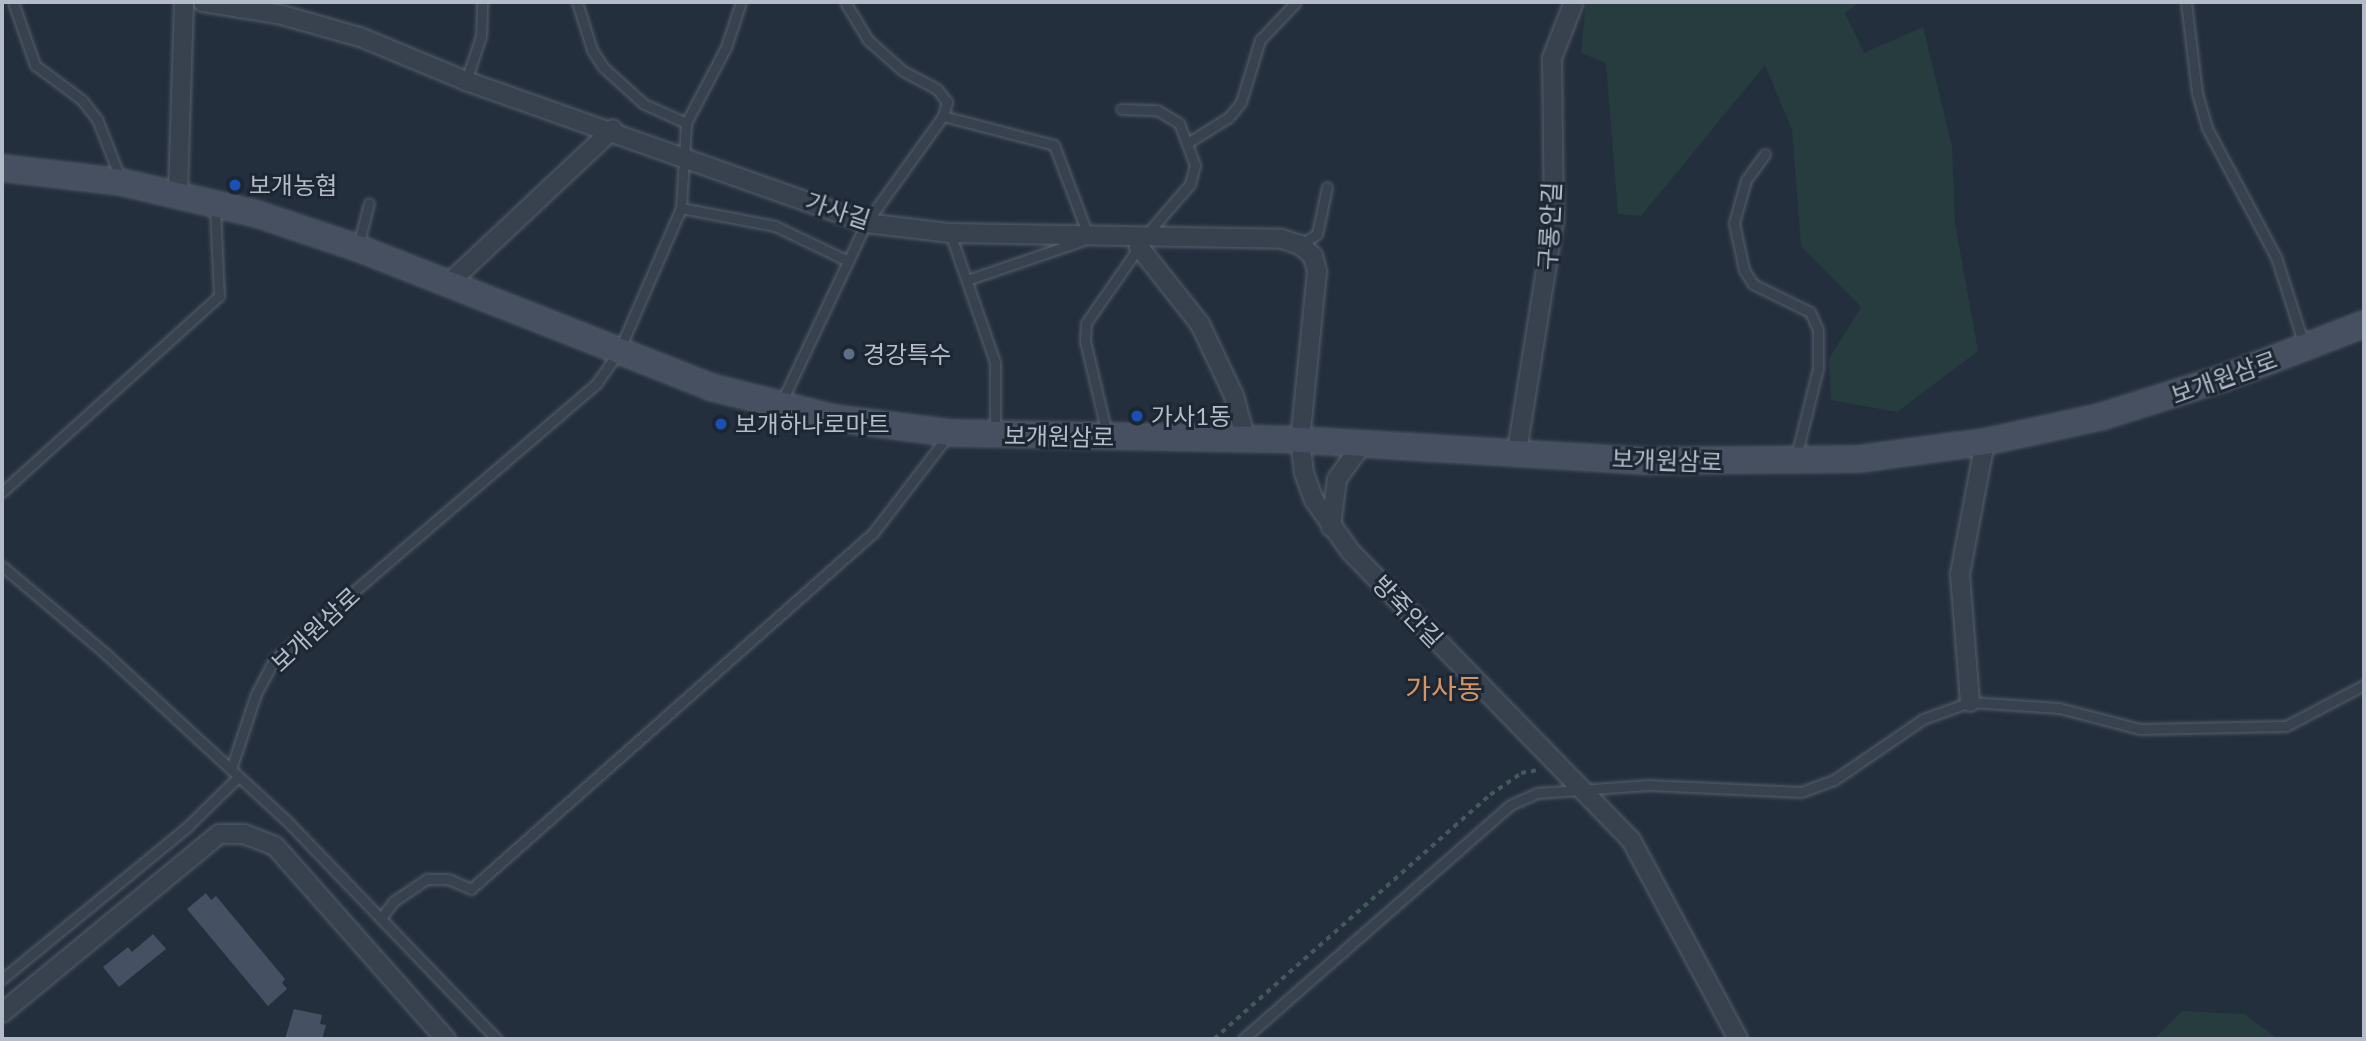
<!DOCTYPE html>
<html>
<head>
<meta charset="utf-8">
<style>
  body { margin:0 }
  #map { position:relative; width:2366px; height:1041px; overflow:hidden; background:#242f3e; font-family:Lato,"Noto Sans KR",sans-serif }
  div>[style] { position:absolute }
  .green>* { inset:0; background:#263c3f }
  .building>* { inset:0; background:#455162 }
  .path>* { height:3.5px; margin-top:-1.75px; transform-origin:0; background:repeating-linear-gradient(90deg,#44595c 0 5px,transparent 0 10px) }
  .roads { filter:drop-shadow(0 0 2px #565f6c) drop-shadow(0 0 2px #565f6c) }
  .lane>* { height:9px; margin:-4.5px; padding:0 4.5px; transform-origin:4.5px; border-radius:4.5px; background:#38414e }
  .street>* { height:18px; margin:-9px; padding:0 9px; transform-origin:9px; border-radius:9px; background:#38414e }
  .secondary>* { height:24px; margin:-12px; padding:0 12px; transform-origin:12px; border-radius:12px; background:#465061 }
  .dots>* { width:19px; height:19px; translate:-50% -50%; box-sizing:border-box; border:4px solid #1d2633; border-radius:50% }
  span { translate:-50% -50%; white-space:nowrap; text-align:center; line-height:1.15; -webkit-text-stroke:6px #1d2633; paint-order:stroke }
  .poi-label { font-size:24px; color:#b4bcc9 }
  .left { translate:0 -50%; text-align:left }
  .street-label { font-size:24px; color:#b4bcc9 }
  .quarter-label { font-size:28px; color:#d59563 }
  .frame { position:absolute; inset:0; border:4px solid #b4bcc9; pointer-events:none }
</style>
</head>
<body>
<div id="map">
  <div class="green">
    <i style="clip-path:polygon(1586px 2px,1860px 2px,1845px 13px,1864px 53px,1923px 27px,1952px 146px,1955px 223px,1978px 351px,1897px 412px,1831px 400px,1829px 359px,1861px 307px,1801px 246px,1792px 130px,1765px 65px,1641px 216px,1618px 214px,1606px 63px,1581px 53px)"></i>
    <i style="clip-path:polygon(2182px 1011px,2244px 1014px,2278px 1039px,2154px 1039px)"></i>
  </div>
  <div class="building">
    <i style="clip-path:polygon(206px 893px,211px 900px,216px 896px,285px 979px,282px 983px,287px 989px,268px 1006px,187px 909px)"></i>
    <i style="clip-path:polygon(153px 934px,166px 949px,119px 987px,103px 967px,128px 947px,132px 952px)"></i>
    <i style="clip-path:polygon(294px 1009px,322px 1015px,320px 1024px,326px 1025px,322px 1039px,285px 1039px)"></i>
  </div>
  <div class="path">
    <i style="left:1214px;top:1039px;width:368px;rotate:-41.5deg"></i>
    <i style="left:1490px;top:795px;width:38px;rotate:-35deg"></i>
    <i style="left:1521px;top:773px;width:17px;rotate:-10deg"></i>
  </div>
  <div class="roads">
    <div class="lane">
      <i style="left:13px;top:2px;width:67px;rotate:70.8deg"></i>
      <i style="left:35px;top:65px;width:59px;rotate:36.7deg"></i>
      <i style="left:82px;top:100px;width:24px;rotate:52deg"></i>
      <i style="left:97px;top:119px;width:66px;rotate:68.5deg"></i>
      <i style="left:577px;top:2px;width:50px;rotate:72.6deg"></i>
      <i style="left:592px;top:50px;width:20px;rotate:57deg"></i>
      <i style="left:603px;top:67px;width:55px;rotate:42.1deg"></i>
      <i style="left:644px;top:104px;width:46px;rotate:24.3deg"></i>
      <i style="left:2186px;top:2px;width:92px;rotate:83.1deg"></i>
      <i style="left:2197px;top:93px;width:36px;rotate:74deg"></i>
      <i style="left:2207px;top:128px;width:146px;rotate:61.9deg"></i>
      <i style="left:2276px;top:257px;width:92px;rotate:72.3deg"></i>
      <i style="left:466px;top:81px;width:47px;rotate:-71.6deg"></i>
      <i style="left:481px;top:36px;width:34px;rotate:-88deg"></i>
      <i style="left:1121px;top:109px;width:36px;rotate:2deg"></i>
      <i style="left:1157px;top:110px;width:26px;rotate:31deg"></i>
      <i style="left:1179px;top:123px;width:45px;rotate:69.1deg"></i>
      <i style="left:1195px;top:165px;width:20px;rotate:105deg"></i>
      <i style="left:1190px;top:184px;width:67px;rotate:130.8deg"></i>
      <i style="left:943px;top:116px;width:115px;rotate:14.6deg"></i>
      <i style="left:1054px;top:145px;width:96px;rotate:69.3deg"></i>
      <i style="left:1189px;top:142px;width:47px;rotate:-32deg"></i>
      <i style="left:1229px;top:117px;width:19px;rotate:-51deg"></i>
      <i style="left:1241px;top:102px;width:65px;rotate:-73deg"></i>
      <i style="left:1260px;top:40px;width:52px;rotate:-46.5deg"></i>
      <i style="left:1765px;top:154px;width:32px;rotate:126deg"></i>
      <i style="left:1746px;top:180px;width:45px;rotate:105.6deg"></i>
      <i style="left:1734px;top:223px;width:48px;rotate:78deg"></i>
      <i style="left:1744px;top:270px;width:17px;rotate:57deg"></i>
      <i style="left:1753px;top:284px;width:64px;rotate:26.2deg"></i>
      <i style="left:1810px;top:312px;width:20px;rotate:66deg"></i>
      <i style="left:1818px;top:330px;width:38px;rotate:90deg"></i>
      <i style="left:1818px;top:368px;width:92px;rotate:103.9deg"></i>
      <i style="left:681px;top:208px;width:96px;rotate:10.8deg"></i>
      <i style="left:775px;top:226px;width:79px;rotate:25.6deg"></i>
      <i style="left:950px;top:233px;width:137px;rotate:70.8deg"></i>
      <i style="left:995px;top:362px;width:72px;rotate:90deg"></i>
      <i style="left:1300px;top:245px;width:20px;rotate:-33deg"></i>
      <i style="left:1317px;top:234px;width:48px;rotate:-78deg"></i>
      <i style="left:358px;top:246px;width:44px;rotate:-75.7deg"></i>
      <i style="left:967px;top:280px;width:120px;rotate:-18.9deg"></i>
      <i style="left:781px;top:403px;width:199px;rotate:-64.7deg"></i>
      <i style="left:866px;top:223px;width:132px;rotate:-54.3deg"></i>
      <i style="left:943px;top:116px;width:15px;rotate:-74deg"></i>
      <i style="left:947px;top:102px;width:16px;rotate:-128deg"></i>
      <i style="left:937px;top:89px;width:38px;rotate:-152deg"></i>
      <i style="left:903px;top:71px;width:47px;rotate:-138.5deg"></i>
      <i style="left:868px;top:40px;width:44px;rotate:-121.2deg"></i>
      <i style="left:1107px;top:434px;width:96px;rotate:-103.3deg"></i>
      <i style="left:1085px;top:341px;width:18px;rotate:-87deg"></i>
      <i style="left:1086px;top:323px;width:93px;rotate:-55.1deg"></i>
      <i style="left:2px;top:492px;width:292px;rotate:-42.1deg"></i>
      <i style="left:219px;top:296px;width:88px;rotate:-92.6deg"></i>
      <i style="left:2px;top:566px;width:136px;rotate:40.2deg"></i>
      <i style="left:106px;top:654px;width:246px;rotate:42.7deg"></i>
      <i style="left:287px;top:821px;width:303px;rotate:46.1deg"></i>
      <i style="left:231px;top:769px;width:79px;rotate:-71.6deg"></i>
      <i style="left:256px;top:694px;width:40px;rotate:-62deg"></i>
      <i style="left:275px;top:659px;width:423px;rotate:-40.6deg"></i>
      <i style="left:596px;top:384px;width:38px;rotate:-55deg"></i>
      <i style="left:618px;top:353px;width:158px;rotate:-66.5deg"></i>
      <i style="left:681px;top:208px;width:85px;rotate:-86.6deg"></i>
      <i style="left:686px;top:123px;width:86px;rotate:-62.2deg"></i>
      <i style="left:726px;top:47px;width:47px;rotate:-71.6deg"></i>
      <i style="left:381px;top:918px;width:21px;rotate:-53deg"></i>
      <i style="left:394px;top:901px;width:40px;rotate:-34deg"></i>
      <i style="left:427px;top:879px;width:21px"></i>
      <i style="left:448px;top:879px;width:25px;rotate:23deg"></i>
      <i style="left:471px;top:889px;width:537px;rotate:-41.53deg"></i>
      <i style="left:873px;top:533px;width:121px;rotate:-52.4deg"></i>
      <i style="left:2px;top:979px;width:241px;rotate:-39.4deg"></i>
      <i style="left:188px;top:826px;width:71px;rotate:-44.4deg"></i>
      <i style="left:1243px;top:1039px;width:355px;rotate:-41.2deg"></i>
      <i style="left:1510px;top:805px;width:30px;rotate:-24deg"></i>
      <i style="left:1537px;top:793px;width:112px;rotate:-4.1deg"></i>
      <i style="left:1649px;top:785px;width:152px;rotate:2.6deg"></i>
      <i style="left:1801px;top:792px;width:35px;rotate:-20deg"></i>
      <i style="left:1834px;top:780px;width:108px;rotate:-34.4deg"></i>
      <i style="left:1923px;top:719px;width:50px;rotate:-19.9deg"></i>
      <i style="left:1970px;top:702px;width:89px;rotate:3.9deg"></i>
      <i style="left:2059px;top:708px;width:84px;rotate:14.5deg"></i>
      <i style="left:2140px;top:729px;width:146px;rotate:-1.2deg"></i>
      <i style="left:2286px;top:726px;width:88px;rotate:-27.7deg"></i>
    </div>
    <div class="street">
      <i style="left:203px;top:2px;width:80px;rotate:9.3deg"></i>
      <i style="left:282px;top:15px;width:81px;rotate:15.8deg"></i>
      <i style="left:360px;top:37px;width:115px;rotate:22.5deg"></i>
      <i style="left:466px;top:81px;width:424px;rotate:19.5deg"></i>
      <i style="left:866px;top:223px;width:85px;rotate:6.8deg"></i>
      <i style="left:950px;top:233px;width:332px;rotate:1deg"></i>
      <i style="left:1282px;top:239px;width:19px;rotate:18deg"></i>
      <i style="left:1300px;top:245px;width:17px;rotate:40deg"></i>
      <i style="left:1313px;top:256px;width:16px;rotate:75deg"></i>
      <i style="left:1317px;top:271px;width:170px;rotate:95.7deg"></i>
      <i style="left:1300px;top:440px;width:33px;rotate:83deg"></i>
      <i style="left:1304px;top:473px;width:29px;rotate:70deg"></i>
      <i style="left:1314px;top:500px;width:64px;rotate:54.6deg"></i>
      <i style="left:1351px;top:552px;width:402px;rotate:45.8deg"></i>
      <i style="left:1631px;top:840px;width:226px;rotate:61.7deg"></i>
      <i style="left:178px;top:193px;width:191px;rotate:-88.2deg"></i>
      <i style="left:1139px;top:247px;width:98px;rotate:51.6deg"></i>
      <i style="left:1200px;top:324px;width:80px;rotate:64.7deg"></i>
      <i style="left:1234px;top:396px;width:46px;rotate:74.7deg"></i>
      <i style="left:448px;top:284px;width:226px;rotate:-43.2deg"></i>
      <i style="left:1517px;top:451px;width:234px;rotate:-80.9deg"></i>
      <i style="left:1554px;top:220px;width:162px;rotate:-90.7deg"></i>
      <i style="left:1552px;top:58px;width:60px;rotate:-68.6deg"></i>
      <i style="left:1331px;top:527px;width:48px;rotate:-82.9deg"></i>
      <i style="left:1337px;top:479px;width:44px;rotate:-54.2deg"></i>
      <i style="left:1970px;top:702px;width:128px;rotate:-94.5deg"></i>
      <i style="left:1960px;top:574px;width:134px;rotate:-79.3deg"></i>
      <i style="left:2px;top:1013px;width:281px;rotate:-39.5deg"></i>
      <i style="left:219px;top:834px;width:25px"></i>
      <i style="left:244px;top:834px;width:33px;rotate:21deg"></i>
      <i style="left:275px;top:846px;width:258px;rotate:48.5deg"></i>
    </div>
    <div class="secondary">
      <i style="left:2px;top:168px;width:120px;rotate:6.7deg"></i>
      <i style="left:121px;top:182px;width:140px;rotate:13.2deg"></i>
      <i style="left:257px;top:214px;width:107px;rotate:18.6deg"></i>
      <i style="left:358px;top:248px;width:378px;rotate:21.5deg"></i>
      <i style="left:710px;top:387px;width:127px;rotate:14.1deg"></i>
      <i style="left:833px;top:418px;width:118px;rotate:7.3deg"></i>
      <i style="left:950px;top:433px;width:350px;rotate:1.1deg"></i>
      <i style="left:1300px;top:440px;width:345px;rotate:3.5deg"></i>
      <i style="left:1644px;top:461px;width:215px;rotate:-0.5deg"></i>
      <i style="left:1859px;top:459px;width:127px;rotate:-7.7deg"></i>
      <i style="left:1985px;top:442px;width:118px;rotate:-12.3deg"></i>
      <i style="left:2100px;top:417px;width:133px;rotate:-17.5deg"></i>
      <i style="left:2227px;top:377px;width:147px;rotate:-21.1deg"></i>
    </div>
  </div>
  <div class="dots">
    <i style="left:235px;top:185px;background:#1a4fb4"></i>
    <i style="left:849px;top:354px;background:#5c6f8a"></i>
    <i style="left:1137px;top:416px;background:#1a4fb4"></i>
    <i style="left:721px;top:424px;background:#1a4fb4"></i>
  </div>
  <div class="poi-label">
    <span class="left" style="left:249px;top:185px">보개농협</span>
    <span class="left" style="left:863px;top:354px">경강특수</span>
    <span class="left" style="left:1151px;top:416px">가사1동</span>
    <span class="left" style="left:735px;top:424px">보개하나로마트</span>
  </div>
  <div class="street-label">
    <span style="left:838px;top:210px;rotate:18deg">가사길</span>
    <span style="left:1549px;top:226px;rotate:-87deg">구롱안길</span>
    <span style="left:2224px;top:377px;rotate:-20deg">보개원삼로</span>
    <span style="left:1059px;top:436px;rotate:1deg">보개원삼로</span>
    <span style="left:1667px;top:460px;rotate:2deg">보개원삼로</span>
    <span style="left:1408px;top:611px;rotate:46deg">방죽안길</span>
    <span style="left:315px;top:629px;rotate:-43deg">보개원삼로</span>
  </div>
  <div class="quarter-label">
    <span style="left:1444px;top:688px">가사동</span>
  </div>
  <div class="frame"></div>
</div>
</body>
</html>
